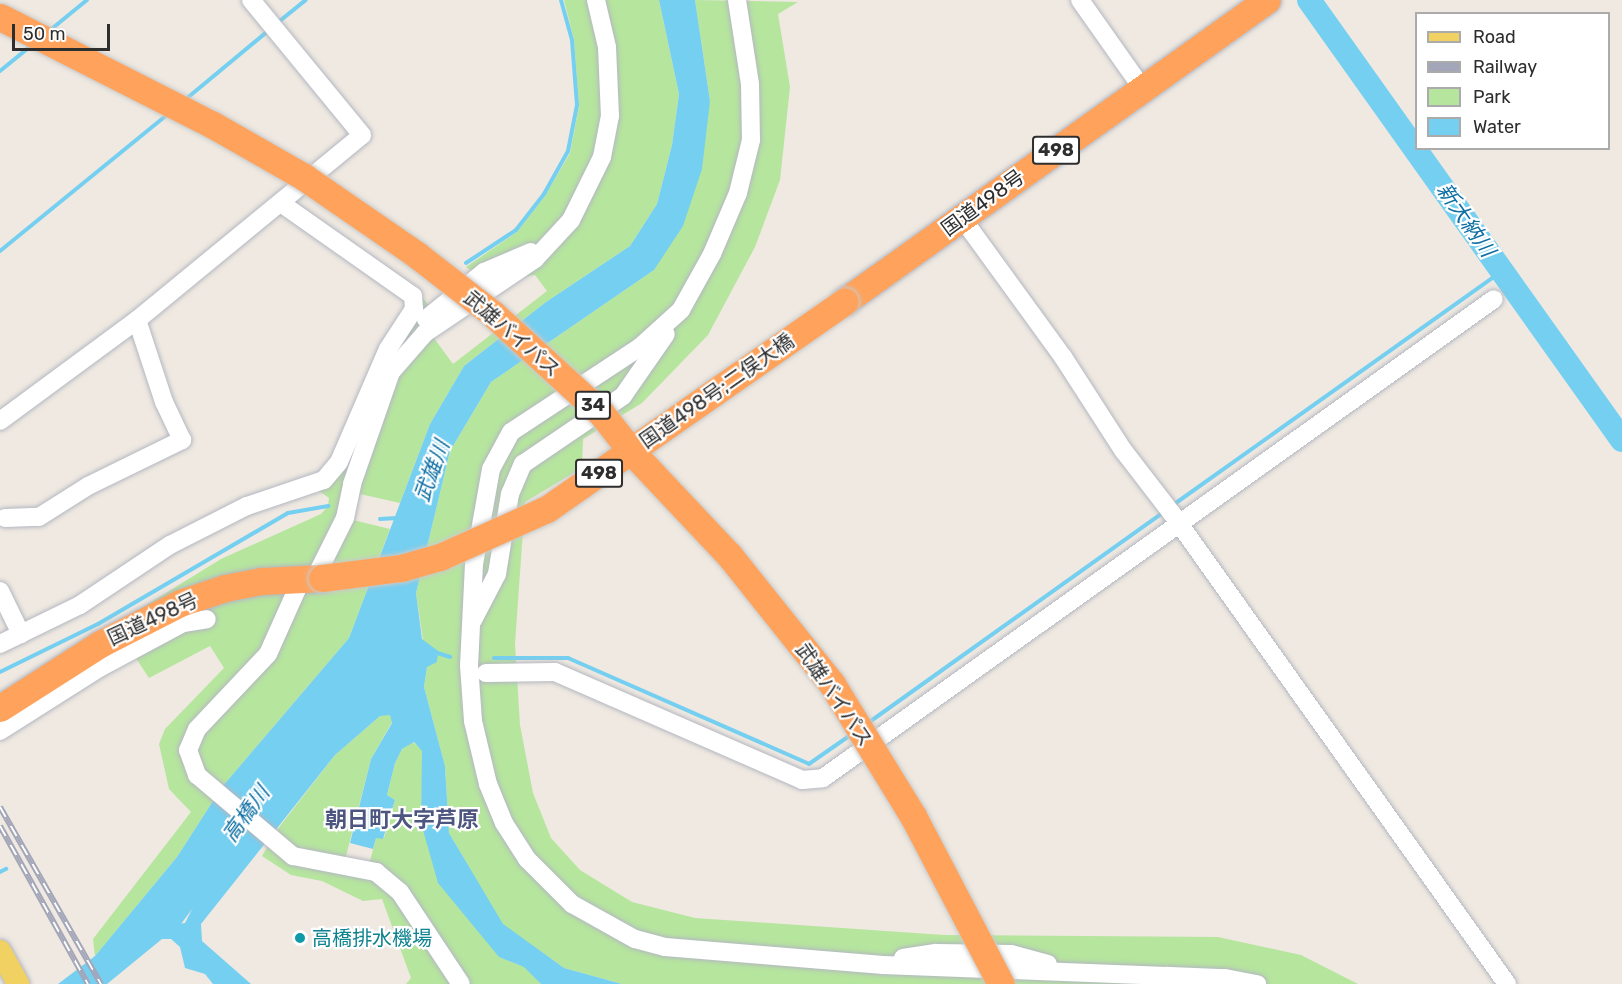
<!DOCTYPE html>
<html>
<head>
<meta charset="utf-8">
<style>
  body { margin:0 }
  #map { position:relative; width:1622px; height:984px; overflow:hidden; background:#efe9e1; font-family:Rubik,"Noto Sans JP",sans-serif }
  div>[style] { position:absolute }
  .green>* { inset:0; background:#b6e59e }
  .water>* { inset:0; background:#75cff0 }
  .stream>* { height:4px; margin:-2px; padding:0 2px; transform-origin:2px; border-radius:2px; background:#75cff0 }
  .river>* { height:24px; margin:-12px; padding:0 12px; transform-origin:12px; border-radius:12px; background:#75cff0 }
  .roads { filter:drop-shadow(0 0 2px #b4b7c1) drop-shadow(0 0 2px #b4b7c1) }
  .minor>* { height:18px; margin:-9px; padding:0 9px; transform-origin:9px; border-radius:9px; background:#fff }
  .major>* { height:22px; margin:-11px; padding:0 11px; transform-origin:11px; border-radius:11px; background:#f2d163 }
  .highway>* { height:27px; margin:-13.5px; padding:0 13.5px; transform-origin:13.5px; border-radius:13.5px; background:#ffa35c }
  .rail>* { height:6px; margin-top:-3px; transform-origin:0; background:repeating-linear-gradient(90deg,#fff 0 11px,#a3a6b8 0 22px); box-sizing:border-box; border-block:2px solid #a3a6b8 }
  .bridges { filter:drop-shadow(0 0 2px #c9c9c9) drop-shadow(0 0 2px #c9c9c9) }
  .highway-bridge>* { height:27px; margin:-13.5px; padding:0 13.5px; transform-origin:13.5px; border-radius:13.5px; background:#ffa35c }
  .dots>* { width:16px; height:16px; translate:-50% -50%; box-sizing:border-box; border:3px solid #fff; border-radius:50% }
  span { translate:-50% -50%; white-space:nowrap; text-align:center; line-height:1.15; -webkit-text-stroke:4.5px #fff; paint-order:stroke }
  .shield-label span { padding:2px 4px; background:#fff; border:2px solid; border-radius:4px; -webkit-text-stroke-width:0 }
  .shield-label { font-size:18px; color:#2e2e2e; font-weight:700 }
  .street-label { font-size:20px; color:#2e2e2e }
  .culture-label { font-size:20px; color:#0d838f }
  .left { translate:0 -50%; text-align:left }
  .water-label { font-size:21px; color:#0d6fa3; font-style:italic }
  .quarter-label { font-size:22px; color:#4d5680; font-weight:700 }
  .legend { position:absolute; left:1415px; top:12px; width:195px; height:138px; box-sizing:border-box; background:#fff; border:2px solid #ababab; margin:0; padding:8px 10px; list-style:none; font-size:18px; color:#2e2e2e }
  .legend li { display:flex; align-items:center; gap:12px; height:30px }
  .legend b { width:30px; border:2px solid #ababab }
  .scale { position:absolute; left:12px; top:24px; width:98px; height:27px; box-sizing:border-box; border:3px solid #2e2e2e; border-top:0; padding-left:8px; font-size:18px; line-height:21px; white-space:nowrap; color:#2e2e2e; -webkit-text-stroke:4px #fff; paint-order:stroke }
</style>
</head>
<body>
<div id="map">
  <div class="green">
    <i style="clip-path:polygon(564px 0,659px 0,679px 94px,672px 145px,657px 204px,630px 246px,546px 302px,464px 366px,430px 424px,400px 503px,360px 494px,353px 520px,390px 529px,349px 638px,222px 787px,177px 857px,95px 956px,93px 939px,191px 812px,169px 789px,159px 744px,165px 729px,224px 668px,210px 646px,149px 678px,114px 625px,221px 559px,321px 514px,328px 506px,329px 498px,315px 488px,422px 297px,439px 317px,431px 334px,453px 364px,547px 291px,535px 275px,488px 282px,466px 267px,517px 232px,545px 196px,570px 153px,579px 106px,574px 40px)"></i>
    <i style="clip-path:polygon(695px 0,798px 2px,778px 14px,790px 87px,780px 180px,755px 247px,708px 335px,642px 403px,583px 439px,582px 468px,525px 502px,515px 644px,520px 725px,533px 793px,551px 838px,580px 870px,632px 902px,695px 918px,944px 935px,1218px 937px,1301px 955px,1358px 984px,622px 984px,564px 968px,502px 924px,449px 833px,445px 766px,424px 687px,427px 667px,416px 593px,450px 451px,491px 382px,654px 270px,710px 101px)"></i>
    <i style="clip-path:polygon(390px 714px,392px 722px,371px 759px,345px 860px,369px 865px,376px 838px,384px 838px,395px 800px,387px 795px,395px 763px,402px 749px,413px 742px,423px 751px,421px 823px,499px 957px,525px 967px,541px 984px,406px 984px,411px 978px,382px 899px,363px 901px,322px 881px,291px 875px,262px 856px,280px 826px,335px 755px,380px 716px)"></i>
  </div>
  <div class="water">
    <i style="clip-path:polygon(evenodd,659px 0,695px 0,710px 101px,702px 169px,683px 226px,654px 270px,491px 382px,450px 451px,416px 593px,422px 639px,438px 651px,437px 662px,427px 667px,424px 687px,445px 766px,449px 833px,503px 924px,564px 968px,622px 984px,541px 984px,524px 967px,499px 957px,438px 883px,421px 823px,422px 751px,414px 742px,402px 749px,395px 763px,387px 795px,395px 800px,383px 839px,376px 838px,373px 849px,350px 843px,371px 759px,392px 723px,390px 715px,380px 716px,335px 755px,201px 924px,202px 941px,251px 984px,213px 984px,205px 974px,185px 968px,180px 947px,171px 939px,162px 939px,107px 984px,58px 984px,95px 956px,177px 857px,222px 787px,349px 638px,430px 424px,464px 366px,546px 302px,630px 246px,657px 204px,672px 145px,679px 94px,659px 0,198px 874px,209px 876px,185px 923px,178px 924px,191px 880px,198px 874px)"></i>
  </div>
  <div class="stream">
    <i style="left:276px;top:24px;width:38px;rotate:-39deg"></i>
    <i style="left:49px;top:31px;width:49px;rotate:-39.2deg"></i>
    <i style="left:0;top:71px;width:41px;rotate:-39.1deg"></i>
    <i style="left:186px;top:99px;width:107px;rotate:-39.7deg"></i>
    <i style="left:0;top:251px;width:218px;rotate:-39.2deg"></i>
    <i style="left:466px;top:263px;width:60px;rotate:-33.4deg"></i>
    <i style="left:516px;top:230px;width:46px;rotate:-52.1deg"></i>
    <i style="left:544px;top:194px;width:49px;rotate:-60.8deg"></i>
    <i style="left:568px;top:151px;width:47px;rotate:-78.9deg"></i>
    <i style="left:577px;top:105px;width:65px;rotate:-94.4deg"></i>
    <i style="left:572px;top:40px;width:41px;rotate:-105.4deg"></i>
    <i style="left:1173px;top:505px;width:404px;rotate:-35.4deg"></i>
    <i style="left:380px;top:519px;width:17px;rotate:-3deg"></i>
    <i style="left:434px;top:652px;width:17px;rotate:17deg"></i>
    <i style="left:494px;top:658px;width:74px"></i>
    <i style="left:568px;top:658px;width:263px;rotate:23.7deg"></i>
    <i style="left:809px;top:764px;width:52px;rotate:-34.9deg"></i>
    <i style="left:0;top:672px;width:109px;rotate:-26.1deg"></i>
    <i style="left:98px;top:624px;width:220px;rotate:-30.3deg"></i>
    <i style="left:288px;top:513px;width:41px;rotate:-9.9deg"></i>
    <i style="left:868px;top:723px;width:364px;rotate:-35.5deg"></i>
    <i style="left:0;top:872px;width:7px;rotate:-27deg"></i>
  </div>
  <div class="river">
    <i style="left:1309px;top:0;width:540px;rotate:54.57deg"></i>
    <i style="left:166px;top:924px;width:94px;rotate:-53.3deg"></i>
  </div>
  <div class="roads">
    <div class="minor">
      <i style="left:737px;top:0;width:85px;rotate:81.2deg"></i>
      <i style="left:750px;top:84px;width:56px;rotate:89deg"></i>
      <i style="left:751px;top:140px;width:55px;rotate:103.8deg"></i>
      <i style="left:738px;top:193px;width:66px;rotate:113.1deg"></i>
      <i style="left:712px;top:254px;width:64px;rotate:119deg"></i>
      <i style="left:681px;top:310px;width:55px;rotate:137.9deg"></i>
      <i style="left:640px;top:347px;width:154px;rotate:146.6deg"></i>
      <i style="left:511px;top:432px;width:42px;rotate:118.4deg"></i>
      <i style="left:491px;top:469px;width:97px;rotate:100.1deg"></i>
      <i style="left:474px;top:564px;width:101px;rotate:92.8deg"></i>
      <i style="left:469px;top:665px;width:56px;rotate:85.9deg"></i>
      <i style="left:473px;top:721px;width:65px;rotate:76.6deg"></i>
      <i style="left:488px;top:784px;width:42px;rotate:67.7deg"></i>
      <i style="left:504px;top:823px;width:43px;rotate:57.4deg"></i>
      <i style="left:527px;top:859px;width:64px;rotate:45deg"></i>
      <i style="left:572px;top:904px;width:72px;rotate:29.1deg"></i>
      <i style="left:635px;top:939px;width:31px;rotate:15deg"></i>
      <i style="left:665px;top:947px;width:219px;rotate:4.7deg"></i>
      <i style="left:883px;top:965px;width:342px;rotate:2.2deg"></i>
      <i style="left:1225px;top:978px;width:33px;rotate:11deg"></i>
      <i style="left:1080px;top:0;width:108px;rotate:54.8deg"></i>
      <i style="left:962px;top:218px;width:172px;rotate:54deg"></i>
      <i style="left:1063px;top:357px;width:111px;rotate:57.2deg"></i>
      <i style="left:1123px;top:450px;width:82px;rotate:52.4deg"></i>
      <i style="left:1173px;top:515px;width:576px;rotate:54.54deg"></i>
      <i style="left:426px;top:319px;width:75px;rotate:-39deg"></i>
      <i style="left:484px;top:272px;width:51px;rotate:-23.1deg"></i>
      <i style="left:0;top:421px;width:170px;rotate:-36.4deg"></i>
      <i style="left:137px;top:320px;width:291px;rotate:-39.4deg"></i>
      <i style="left:362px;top:135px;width:175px;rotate:-129.4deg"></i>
      <i style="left:5px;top:518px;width:34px;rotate:-2deg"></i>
      <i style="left:39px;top:517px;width:58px;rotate:-32.3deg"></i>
      <i style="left:88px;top:486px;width:105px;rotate:-26.1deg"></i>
      <i style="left:182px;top:440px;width:42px;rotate:-115.3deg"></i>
      <i style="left:164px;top:402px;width:86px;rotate:-108.2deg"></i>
      <i style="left:302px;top:578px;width:83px;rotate:114.1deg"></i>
      <i style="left:268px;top:654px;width:103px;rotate:133.4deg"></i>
      <i style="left:197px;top:729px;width:23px;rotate:113deg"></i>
      <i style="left:188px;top:750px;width:27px;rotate:70deg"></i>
      <i style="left:197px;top:775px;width:126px;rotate:40.2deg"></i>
      <i style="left:293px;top:856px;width:85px;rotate:10.9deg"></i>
      <i style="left:376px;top:872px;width:31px;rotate:40deg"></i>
      <i style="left:400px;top:892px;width:110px;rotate:56.5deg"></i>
      <i style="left:315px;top:578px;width:67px;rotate:-63.4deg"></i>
      <i style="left:345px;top:518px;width:35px;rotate:-78deg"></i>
      <i style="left:352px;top:484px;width:119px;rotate:-70.8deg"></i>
      <i style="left:391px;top:372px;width:52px;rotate:-48.9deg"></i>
      <i style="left:425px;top:333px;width:133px;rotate:-33.9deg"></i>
      <i style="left:535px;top:259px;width:53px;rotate:-47.3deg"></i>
      <i style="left:571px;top:220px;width:70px;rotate:-63.8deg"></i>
      <i style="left:602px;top:157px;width:42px;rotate:-79deg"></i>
      <i style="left:610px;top:116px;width:69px;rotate:-92.5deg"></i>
      <i style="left:607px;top:47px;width:48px;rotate:-103.2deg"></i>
      <i style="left:0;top:591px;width:48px;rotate:64deg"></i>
      <i style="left:473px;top:620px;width:52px;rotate:-62.4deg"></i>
      <i style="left:497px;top:574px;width:81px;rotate:-80.8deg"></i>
      <i style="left:510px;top:494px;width:33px;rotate:-67deg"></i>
      <i style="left:523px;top:464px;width:121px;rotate:-34.2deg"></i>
      <i style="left:623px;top:396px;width:75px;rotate:-55.3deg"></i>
      <i style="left:0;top:644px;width:89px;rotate:-26deg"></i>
      <i style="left:80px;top:605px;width:108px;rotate:-33.7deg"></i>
      <i style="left:170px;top:545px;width:86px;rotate:-26.9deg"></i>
      <i style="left:247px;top:506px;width:81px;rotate:-18.7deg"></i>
      <i style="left:324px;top:480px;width:23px;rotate:-50deg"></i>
      <i style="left:339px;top:462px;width:123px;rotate:-66.6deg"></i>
      <i style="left:388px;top:349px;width:48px;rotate:-57deg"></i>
      <i style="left:414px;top:309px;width:13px;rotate:-94deg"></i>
      <i style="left:413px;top:296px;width:160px;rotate:-144.9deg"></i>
      <i style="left:486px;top:673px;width:69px;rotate:-0.8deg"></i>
      <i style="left:555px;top:672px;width:270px;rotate:23.6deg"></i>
      <i style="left:802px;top:780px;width:21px;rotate:-5deg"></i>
      <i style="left:823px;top:778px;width:824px;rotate:-35.52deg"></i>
      <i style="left:0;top:731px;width:120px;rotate:-32.4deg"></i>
      <i style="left:101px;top:667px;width:93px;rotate:-28.2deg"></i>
      <i style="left:183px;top:623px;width:24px;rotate:-9deg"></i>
      <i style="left:903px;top:958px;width:33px;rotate:-9deg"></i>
      <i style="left:936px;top:953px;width:75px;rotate:0.8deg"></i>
      <i style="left:1011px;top:954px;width:38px;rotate:15deg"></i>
    </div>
    <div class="major">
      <i style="left:0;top:951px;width:38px;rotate:61deg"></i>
    </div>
    <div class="highway">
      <i style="left:845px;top:301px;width:518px;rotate:-35.5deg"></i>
      <i style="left:0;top:708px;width:119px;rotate:-32.6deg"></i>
      <i style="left:100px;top:644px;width:90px;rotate:-27.1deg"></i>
      <i style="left:180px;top:603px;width:47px;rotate:-18.4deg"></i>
      <i style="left:225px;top:588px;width:38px;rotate:-11deg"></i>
      <i style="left:262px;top:581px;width:60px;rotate:-2.9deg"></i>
    </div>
  </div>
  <div class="rail">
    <i style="left:0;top:807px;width:204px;rotate:60.3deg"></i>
    <i style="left:0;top:826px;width:181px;rotate:60.9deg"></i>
  </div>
  <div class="bridges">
    <div class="highway-bridge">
      <i style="left:0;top:17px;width:239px;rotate:26.9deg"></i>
      <i style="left:213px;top:125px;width:105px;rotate:29.7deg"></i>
      <i style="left:304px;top:177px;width:137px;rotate:34.6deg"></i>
      <i style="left:417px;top:255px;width:96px;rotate:37.8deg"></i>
      <i style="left:493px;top:314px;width:147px;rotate:42.5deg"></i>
      <i style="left:601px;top:413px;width:48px;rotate:51.7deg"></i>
      <i style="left:631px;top:451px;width:143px;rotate:46.7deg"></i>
      <i style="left:729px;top:555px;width:165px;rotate:51.4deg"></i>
      <i style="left:832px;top:684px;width:155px;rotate:58.5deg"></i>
      <i style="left:913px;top:816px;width:190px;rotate:62.4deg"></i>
      <i style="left:322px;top:578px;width:80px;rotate:-7.2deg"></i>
      <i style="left:401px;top:568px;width:41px;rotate:-15.8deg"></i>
      <i style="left:440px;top:557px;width:117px;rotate:-24.2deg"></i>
      <i style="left:547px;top:509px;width:363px;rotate:-34.9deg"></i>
    </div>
  </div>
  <div class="dots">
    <i style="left:300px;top:938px;background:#0f9aa8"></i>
  </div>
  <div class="shield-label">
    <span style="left:1056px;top:150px">498</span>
    <span style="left:593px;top:405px">34</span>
    <span style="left:599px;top:473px">498</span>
  </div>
  <div class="street-label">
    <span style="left:983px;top:203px;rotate:-36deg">国道498号</span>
    <span style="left:512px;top:334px;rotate:41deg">武雄バイパス</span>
    <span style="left:717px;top:391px;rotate:-35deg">国道498号;二俣大橋</span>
    <span style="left:153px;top:619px;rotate:-25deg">国道498号</span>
    <span style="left:834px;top:695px;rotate:56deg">武雄バイパス</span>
  </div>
  <div class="culture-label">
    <span class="left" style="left:312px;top:938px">高橋排水機場</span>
  </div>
  <div class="water-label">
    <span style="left:1466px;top:220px;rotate:55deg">新大納川</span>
    <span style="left:432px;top:471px;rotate:-70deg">武雄川</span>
    <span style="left:246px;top:814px;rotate:-54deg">高橋川</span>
  </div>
  <div class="quarter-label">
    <span style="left:402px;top:820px">朝日町大字芦原</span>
  </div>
  <ul class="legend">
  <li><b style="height:8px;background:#f2d163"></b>Road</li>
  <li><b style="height:8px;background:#a3a6b8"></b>Railway</li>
  <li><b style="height:16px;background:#b6e59e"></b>Park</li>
  <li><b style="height:16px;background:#75cff0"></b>Water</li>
  </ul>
  <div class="scale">50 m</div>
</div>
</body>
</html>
